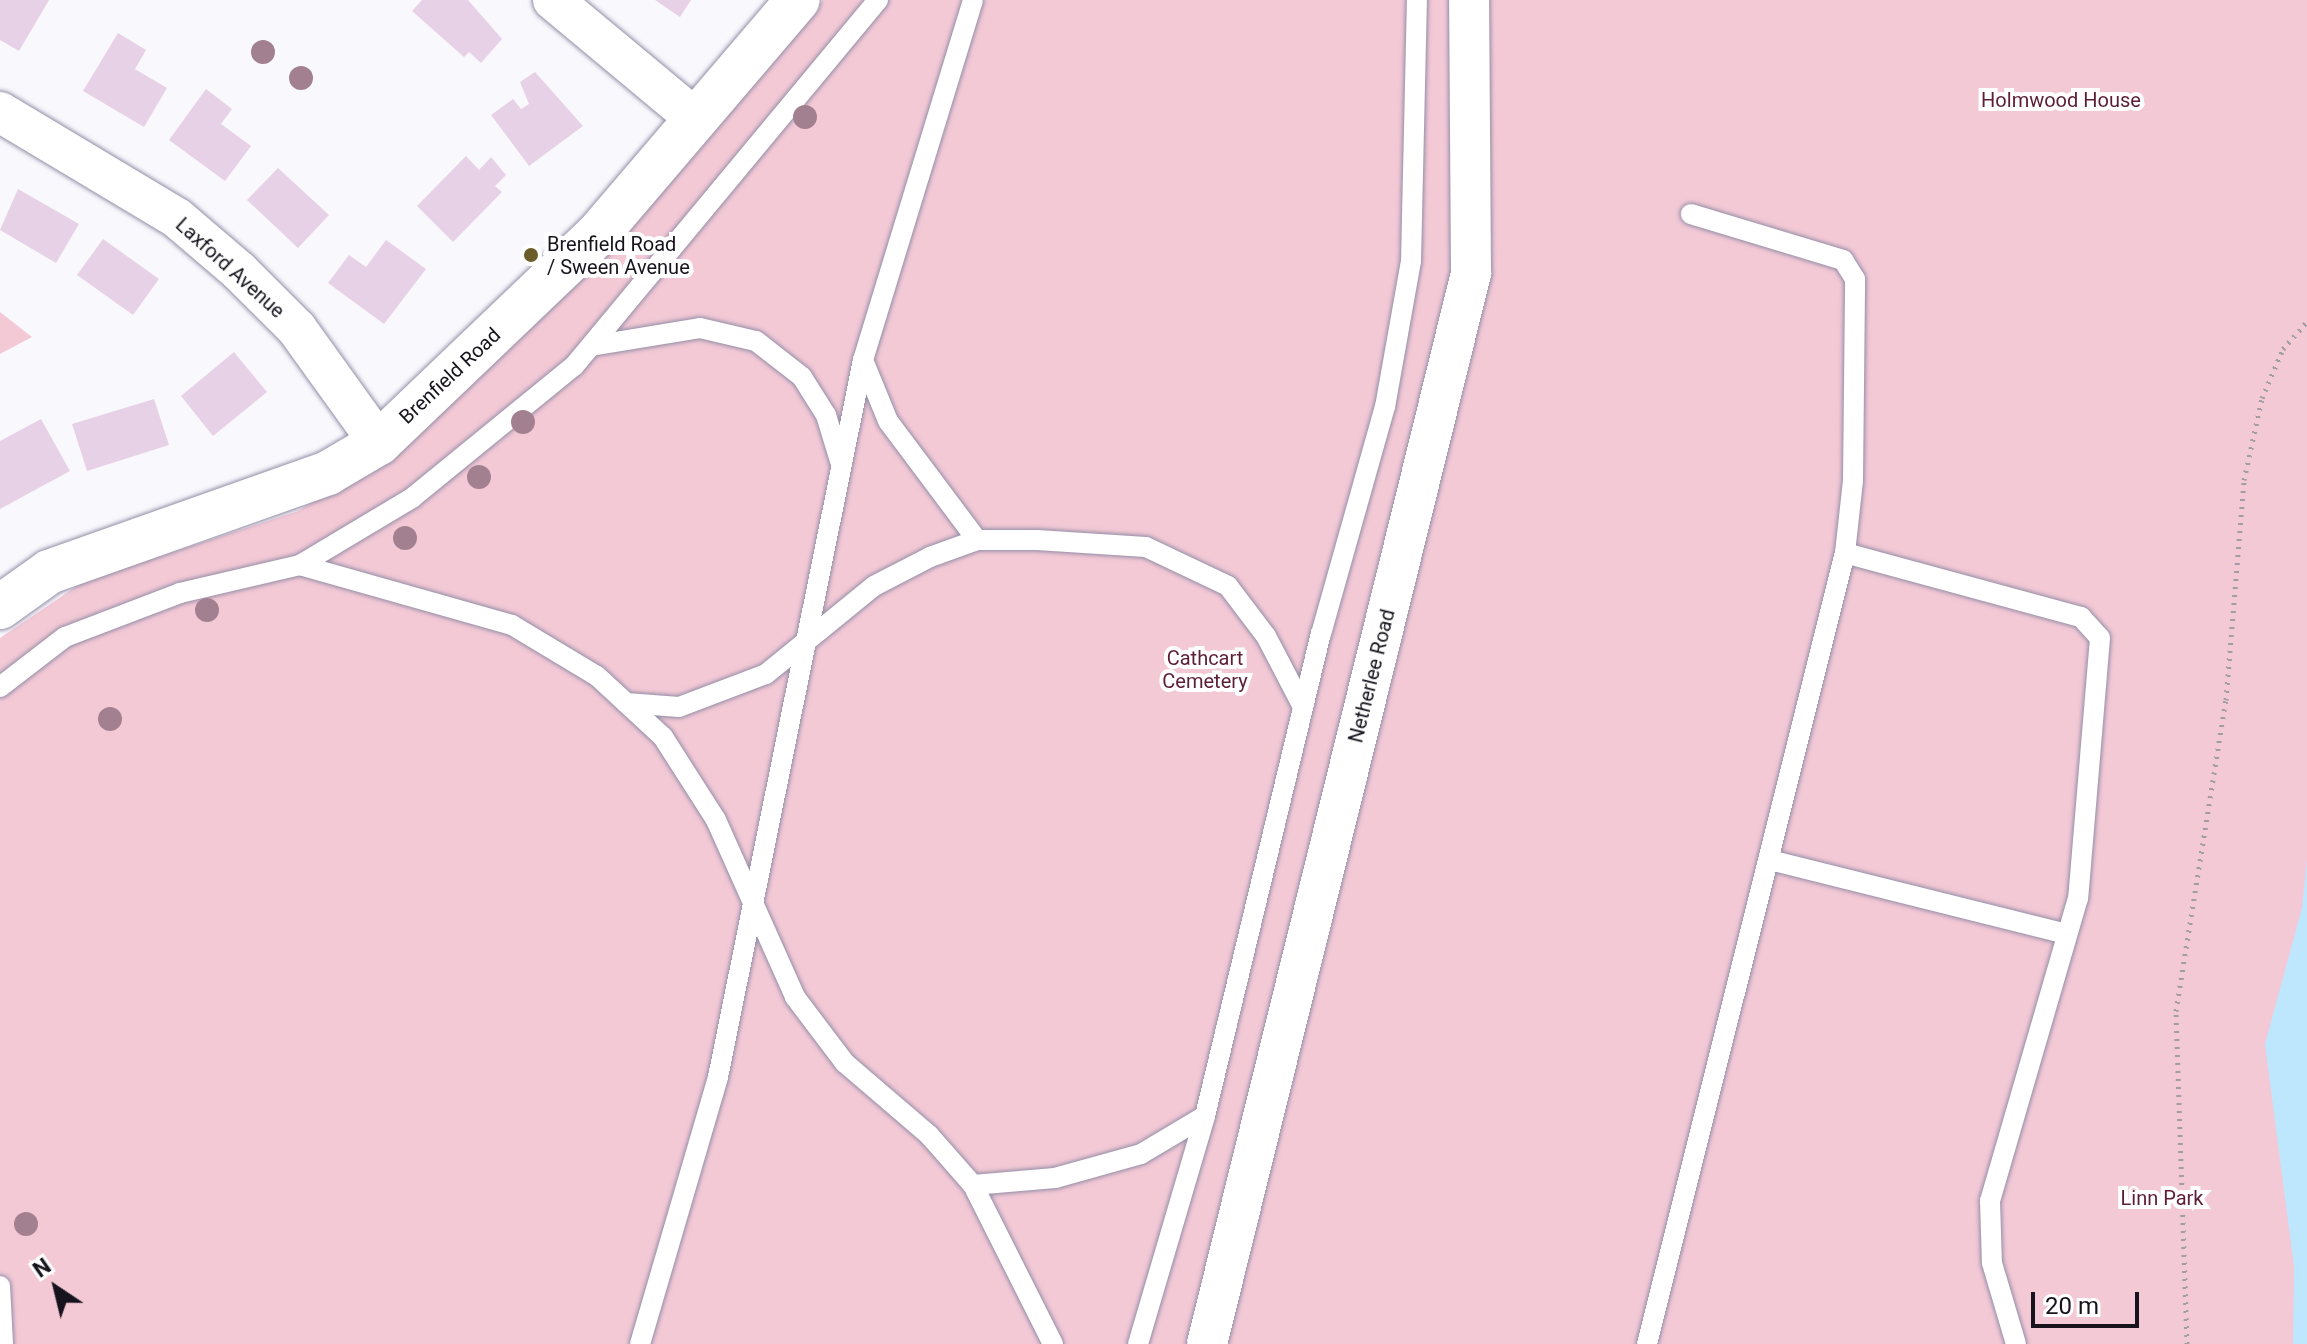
<!DOCTYPE html>
<html>
<head>
<meta charset="utf-8">
<style>
  body { margin:0 }
  #map { position:relative; width:2307px; height:1344px; overflow:hidden; background:#f9f8fd; font-family:Roboto,sans-serif }
  div>[style] { position:absolute }
  .green>* { inset:0; background:#f4c9d6 }
  .water>* { inset:0; background:#bee6fd }
  .building>* { inset:0; background:#e7d1e6 }
  .path>* { height:5px; margin-top:-2.5px; transform-origin:0; background:repeating-linear-gradient(90deg,#a09ea5 0 2px,transparent 0 8px) }
  .roads { filter:drop-shadow(0 0 2px #948ea7) drop-shadow(0 0 2px #948ea7) }
  .service>* { height:20px; margin:-10px; padding:0 10px; transform-origin:10px; border-radius:10px; background:#fff }
  .minor>* { height:40px; margin:-20px; padding:0 20px; transform-origin:20px; border-radius:20px; background:#fff }
  .tertiary>* { height:44px; margin:-22px; padding:0 22px; transform-origin:22px; border-radius:22px; background:#fff }
  .trees>* { width:24px; height:24px; margin:-12px; border-radius:50%; background:#a38090 }
  .dots>* { width:22px; height:22px; translate:-50% -50%; box-sizing:border-box; border:4px solid #fff; border-radius:50% }
  span { translate:-50% -50%; white-space:nowrap; text-align:center; line-height:1.15; -webkit-text-stroke:8px #fff; paint-order:stroke }
  .park-label { font-size:20px; color:#5c1d36 }
  .poi-label { font-size:20px; color:#16131d }
  .left { translate:0 -50%; text-align:left }
  .street-label { font-size:20px; color:#16131d }
  .north { position:absolute; left:16px; top:1248px; width:80px; height:80px; -webkit-text-stroke:6px #fff; paint-order:stroke; rotate:325deg; font-size:22px; font-weight:700; line-height:32px; text-align:center; color:#16131d }
  .north::after { content:''; display:block; margin:auto; width:28px; height:36px; background:#16131d; clip-path:polygon(50% 0,100% 100%,50% 72%,0 100%) }
  .scale { position:absolute; left:2031px; top:1292px; width:108px; height:36px; box-sizing:border-box; border:4px solid #16131d; border-top:0; padding-left:10px; font-size:24px; line-height:28px; white-space:nowrap; color:#16131d; -webkit-text-stroke:6px #fff; paint-order:stroke }
</style>
</head>
<body>
<div id="map">
  <div class="green">
    <i style="clip-path:polygon(823px 0,2307px 0,2307px 1344px,0 1344px,0 638px,83px 582px,298px 511px,382px 458px,598px 265px)"></i>
    <i style="clip-path:polygon(0 312px,32px 337px,0 354px)"></i>
  </div>
  <div class="water">
    <i style="clip-path:polygon(2307px 860px,2307px 1344px,2293px 1344px,2294px 1267px,2265px 1044px,2302px 908px)"></i>
  </div>
  <div class="building">
    <i style="clip-path:polygon(0 0,49px 0,19px 51px,0 40px)"></i>
    <i style="clip-path:polygon(422px 0,468px 0,502px 39px,481px 63px,469px 52px,464px 57px,412px 11px)"></i>
    <i style="clip-path:polygon(655px 0,691px 0,680px 17px)"></i>
    <i style="clip-path:polygon(118px 33px,146px 50px,135px 69px,167px 88px,144px 127px,83px 91px)"></i>
    <i style="clip-path:polygon(535px 72px,583px 126px,529px 166px,491px 115px,513px 99px,521px 109px,529px 104px,520px 82px)"></i>
    <i style="clip-path:polygon(206px 89px,232px 109px,221px 124px,251px 146px,225px 181px,169px 140px)"></i>
    <i style="clip-path:polygon(466px 156px,479px 170px,491px 157px,506px 175px,495px 186px,502px 192px,453px 242px,417px 206px)"></i>
    <i style="clip-path:polygon(278px 168px,329px 215px,298px 248px,247px 200px)"></i>
    <i style="clip-path:polygon(18px 189px,79px 224px,56px 263px,0 230px)"></i>
    <i style="clip-path:polygon(103px 239px,159px 279px,133px 315px,77px 275px)"></i>
    <i style="clip-path:polygon(386px 240px,426px 269px,384px 324px,328px 283px,349px 255px,366px 267px)"></i>
    <i style="clip-path:polygon(234px 352px,267px 392px,213px 436px,181px 396px)"></i>
    <i style="clip-path:polygon(154px 399px,169px 445px,87px 471px,72px 424px)"></i>
    <i style="clip-path:polygon(41px 419px,70px 471px,0 509px,0 441px)"></i>
  </div>
  <div class="path">
    <i style="left:2187px;top:1344px;width:333px;rotate:-91.9deg"></i>
    <i style="left:2176px;top:1011px;width:315px;rotate:-80.9deg"></i>
    <i style="left:2226px;top:700px;width:221px;rotate:-85.3deg"></i>
    <i style="left:2244px;top:480px;width:84px;rotate:-77.6deg"></i>
    <i style="left:2262px;top:398px;width:53px;rotate:-66.8deg"></i>
    <i style="left:2283px;top:349px;width:37px;rotate:-49deg"></i>
  </div>
  <div class="roads">
    <div class="service">
      <i style="left:591px;top:346px;width:110px;rotate:-9.4deg"></i>
      <i style="left:700px;top:328px;width:57px;rotate:13.1deg"></i>
      <i style="left:756px;top:341px;width:58px;rotate:38deg"></i>
      <i style="left:802px;top:377px;width:45px;rotate:57.7deg"></i>
      <i style="left:826px;top:415px;width:48px;rotate:73.1deg"></i>
      <i style="left:863px;top:360px;width:66px;rotate:67.7deg"></i>
      <i style="left:888px;top:421px;width:149px;rotate:53.2deg"></i>
      <i style="left:1845px;top:553px;width:245px;rotate:15.2deg"></i>
      <i style="left:2081px;top:617px;width:28px;rotate:48deg"></i>
      <i style="left:2100px;top:638px;width:261px;rotate:94.8deg"></i>
      <i style="left:2078px;top:898px;width:316px;rotate:106.2deg"></i>
      <i style="left:1990px;top:1201px;width:62px;rotate:88.2deg"></i>
      <i style="left:1992px;top:1263px;width:84px;rotate:73.5deg"></i>
      <i style="left:300px;top:565px;width:220px;rotate:15.8deg"></i>
      <i style="left:512px;top:625px;width:99px;rotate:31deg"></i>
      <i style="left:597px;top:676px;width:90px;rotate:42.7deg"></i>
      <i style="left:663px;top:737px;width:98px;rotate:57.4deg"></i>
      <i style="left:716px;top:820px;width:194px;rotate:65.9deg"></i>
      <i style="left:795px;top:997px;width:83px;rotate:52.9deg"></i>
      <i style="left:845px;top:1063px;width:111px;rotate:40.6deg"></i>
      <i style="left:929px;top:1135px;width:67px;rotate:48.7deg"></i>
      <i style="left:973px;top:1185px;width:178px;rotate:63.3deg"></i>
      <i style="left:0;top:687px;width:82px;rotate:-37.6deg"></i>
      <i style="left:65px;top:637px;width:123px;rotate:-20.9deg"></i>
      <i style="left:180px;top:593px;width:123px;rotate:-13.1deg"></i>
      <i style="left:300px;top:565px;width:131px;rotate:-30.9deg"></i>
      <i style="left:412px;top:498px;width:209px;rotate:-39.2deg"></i>
      <i style="left:574px;top:366px;width:476px;rotate:-50.3deg"></i>
      <i style="left:626px;top:703px;width:53px;rotate:4.3deg"></i>
      <i style="left:679px;top:707px;width:93px;rotate:-20.8deg"></i>
      <i style="left:766px;top:674px;width:139px;rotate:-39.2deg"></i>
      <i style="left:874px;top:586px;width:63px;rotate:-27.4deg"></i>
      <i style="left:930px;top:557px;width:50px;rotate:-19.9deg"></i>
      <i style="left:977px;top:540px;width:60px"></i>
      <i style="left:1037px;top:540px;width:109px;rotate:3.7deg"></i>
      <i style="left:1146px;top:547px;width:91px;rotate:25.4deg"></i>
      <i style="left:1228px;top:586px;width:63px;rotate:52.8deg"></i>
      <i style="left:1266px;top:636px;width:80px;rotate:62.5deg"></i>
      <i style="left:1770px;top:860px;width:306px;rotate:14deg"></i>
      <i style="left:973px;top:1185px;width:82px;rotate:-4.9deg"></i>
      <i style="left:1055px;top:1178px;width:89px;rotate:-15.6deg"></i>
      <i style="left:1141px;top:1154px;width:74px;rotate:-30.7deg"></i>
      <i style="left:0;top:1286px;width:58px;rotate:87deg"></i>
      <i style="left:640px;top:1344px;width:278px;rotate:-73.7deg"></i>
      <i style="left:718px;top:1077px;width:732px;rotate:-78.57deg"></i>
      <i style="left:863px;top:360px;width:376px;rotate:-73deg"></i>
      <i style="left:1138px;top:1344px;width:238px;rotate:-73.6deg"></i>
      <i style="left:1205px;top:1116px;width:496px;rotate:-76.5deg"></i>
      <i style="left:1321px;top:634px;width:236px;rotate:-74.3deg"></i>
      <i style="left:1385px;top:407px;width:148px;rotate:-79.9deg"></i>
      <i style="left:1411px;top:261px;width:261px;rotate:-88.7deg"></i>
      <i style="left:1647px;top:1344px;width:815px;rotate:-75.95deg"></i>
      <i style="left:1845px;top:553px;width:72px;rotate:-83.7deg"></i>
      <i style="left:1853px;top:481px;width:202px;rotate:-89.4deg"></i>
      <i style="left:1855px;top:279px;width:22px;rotate:-122deg"></i>
      <i style="left:1843px;top:260px;width:159px;rotate:-163.2deg"></i>
    </div>
    <div class="minor">
      <i style="left:553px;top:0;width:187px;rotate:39.8deg"></i>
      <i style="left:0;top:112px;width:206px;rotate:30.9deg"></i>
      <i style="left:177px;top:218px;width:82px;rotate:40.5deg"></i>
      <i style="left:239px;top:271px;width:82px;rotate:45deg"></i>
      <i style="left:297px;top:329px;width:140px;rotate:54.3deg"></i>
      <i style="left:1207px;top:1344px;width:1103px;rotate:-76.15deg"></i>
      <i style="left:1471px;top:273px;width:273px;rotate:-90.4deg"></i>
    </div>
    <div class="tertiary">
      <i style="left:0;top:607px;width:60px;rotate:-35.5deg"></i>
      <i style="left:49px;top:572px;width:296px;rotate:-19.5deg"></i>
      <i style="left:328px;top:473px;width:59px;rotate:-30.5deg"></i>
      <i style="left:379px;top:443px;width:301px;rotate:-43.7deg"></i>
      <i style="left:597px;top:235px;width:309px;rotate:-49.5deg"></i>
    </div>
  </div>
  <div class="trees">
    <i style="left:263px;top:52px"></i>
    <i style="left:301px;top:78px"></i>
    <i style="left:805px;top:117px"></i>
    <i style="left:523px;top:422px"></i>
    <i style="left:479px;top:477px"></i>
    <i style="left:405px;top:538px"></i>
    <i style="left:207px;top:610px"></i>
    <i style="left:110px;top:719px"></i>
    <i style="left:26px;top:1224px"></i>
  </div>
  <div class="dots">
    <i style="left:531px;top:255px;background:#6b5c29"></i>
  </div>
  <div class="park-label">
    <span style="left:2061px;top:100px">Holmwood House</span>
    <span style="left:1205px;top:670px">Cathcart<br>Cemetery</span>
    <span style="left:2162px;top:1198px">Linn Park</span>
  </div>
  <div class="poi-label">
    <span class="left" style="left:547px;top:256px">Brenfield Road<br>/ Sween Avenue</span>
  </div>
  <div class="street-label">
    <span style="left:230px;top:268px;rotate:42deg">Laxford Avenue</span>
    <span style="left:450px;top:376px;rotate:-43deg">Brenfield Road</span>
    <span style="left:1372px;top:676px;rotate:-76deg">Netherlee Road</span>
  </div>
  <div class="north">N</div>
  <div class="scale">20 m</div>
</div>
</body>
</html>
